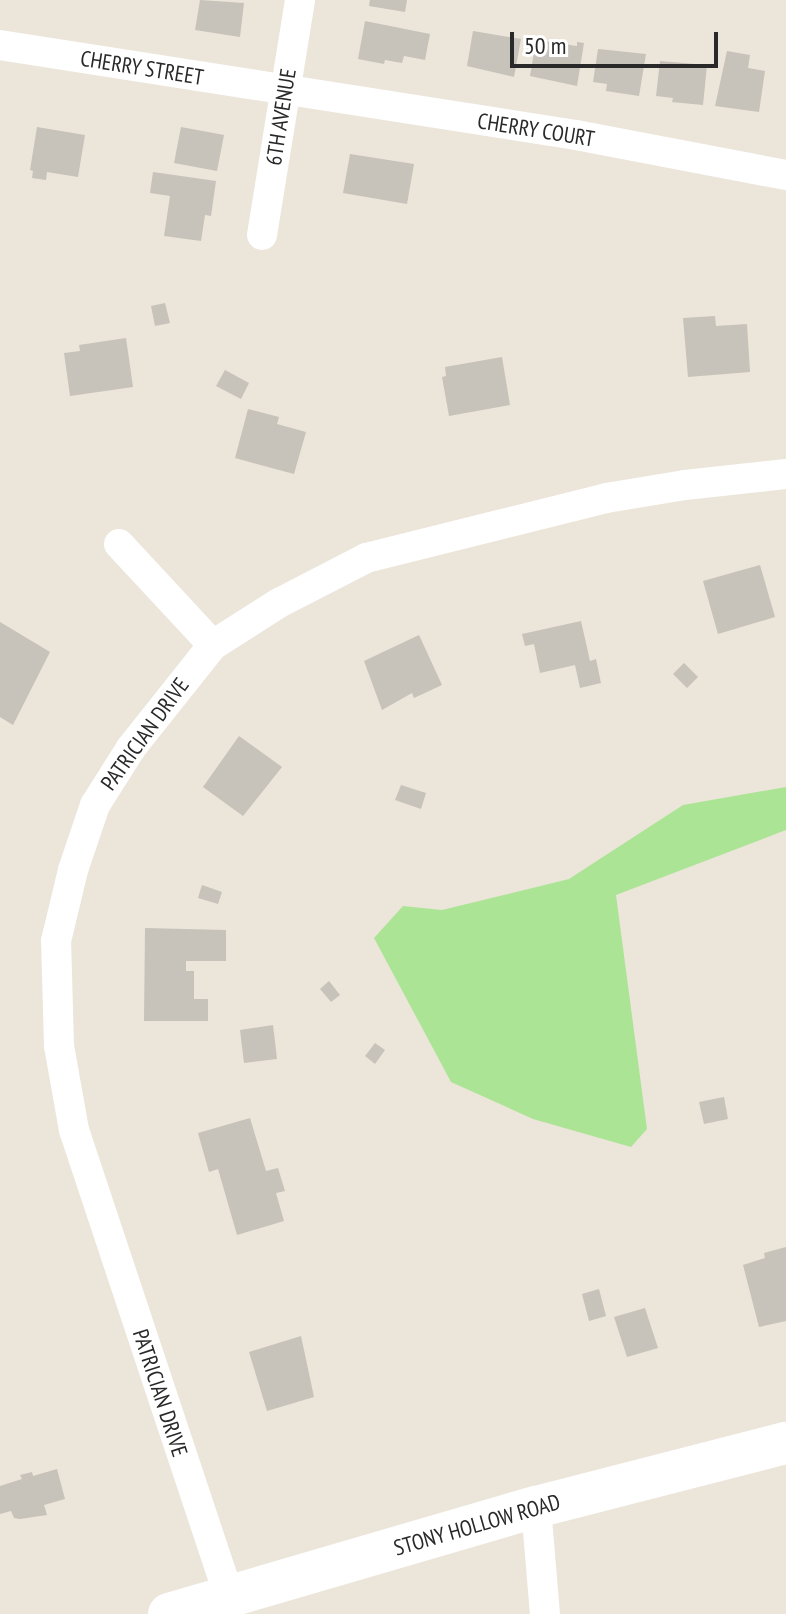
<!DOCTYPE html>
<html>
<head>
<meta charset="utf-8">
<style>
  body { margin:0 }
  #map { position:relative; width:786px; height:1614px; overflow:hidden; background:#ece5da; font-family:"PT Sans Narrow",sans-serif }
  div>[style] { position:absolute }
  .green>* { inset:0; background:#ace495 }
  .building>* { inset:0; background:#c7c2ba }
  .street>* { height:30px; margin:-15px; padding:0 15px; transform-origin:15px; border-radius:15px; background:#fff }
  .secondary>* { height:42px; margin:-21px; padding:0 21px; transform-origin:21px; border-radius:21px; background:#fff }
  span { translate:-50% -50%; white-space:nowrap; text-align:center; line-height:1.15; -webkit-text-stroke:6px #fff; paint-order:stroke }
  .street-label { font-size:22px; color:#292929 }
  .scale { position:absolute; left:510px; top:32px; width:208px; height:36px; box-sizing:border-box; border:4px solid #292929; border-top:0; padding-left:10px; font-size:24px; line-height:28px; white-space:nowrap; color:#292929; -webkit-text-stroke:6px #fff; paint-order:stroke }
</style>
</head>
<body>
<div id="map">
  <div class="green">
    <i style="clip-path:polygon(786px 787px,786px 830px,616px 895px,647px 1129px,631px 1147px,533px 1119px,451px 1082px,374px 938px,403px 906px,442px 910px,569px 879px,683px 805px)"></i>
  </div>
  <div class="building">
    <i style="clip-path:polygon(200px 0,244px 3px,240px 37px,195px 30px)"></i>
    <i style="clip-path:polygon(370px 0,407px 0,405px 12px,369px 6px)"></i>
    <i style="clip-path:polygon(365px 21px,430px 34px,425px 60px,404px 56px,402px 63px,385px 60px,384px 64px,358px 59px)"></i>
    <i style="clip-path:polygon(473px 31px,521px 39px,514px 77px,467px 66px)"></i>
    <i style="clip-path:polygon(536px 40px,577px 46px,577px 42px,584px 43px,577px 86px,530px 76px)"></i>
    <i style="clip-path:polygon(598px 49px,646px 54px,639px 96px,606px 91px,607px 84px,593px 82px)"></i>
    <i style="clip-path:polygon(727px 51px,750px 55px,748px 68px,765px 71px,759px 112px,715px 106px)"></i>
    <i style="clip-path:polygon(660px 61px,707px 65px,703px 105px,672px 102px,673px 98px,656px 96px)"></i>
    <i style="clip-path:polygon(37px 127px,85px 135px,78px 177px,47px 172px,46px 180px,32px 178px,33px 171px,30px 170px)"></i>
    <i style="clip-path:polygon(181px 127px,224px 135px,217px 171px,174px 163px)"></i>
    <i style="clip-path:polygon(350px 154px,414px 164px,407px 204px,343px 193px)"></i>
    <i style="clip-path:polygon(153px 172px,216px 181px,211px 216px,205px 215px,201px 241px,164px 236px,170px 196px,150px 193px)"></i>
    <i style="clip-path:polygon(165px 303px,170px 323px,155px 326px,151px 306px)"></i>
    <i style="clip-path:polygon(715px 316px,716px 326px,747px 324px,750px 372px,688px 377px,683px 318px)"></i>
    <i style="clip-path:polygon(126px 338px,133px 387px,70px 396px,64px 353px,80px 351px,79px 345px)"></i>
    <i style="clip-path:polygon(502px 357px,510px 405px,449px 416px,442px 377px,446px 376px,445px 367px)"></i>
    <i style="clip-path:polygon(225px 370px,249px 383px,241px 399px,216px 386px)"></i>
    <i style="clip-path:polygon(248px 409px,279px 417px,277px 424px,306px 432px,294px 474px,235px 458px)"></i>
    <i style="clip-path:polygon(760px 565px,775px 617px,718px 634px,703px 581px)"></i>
    <i style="clip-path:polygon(581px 621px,590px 661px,596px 659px,601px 683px,580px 688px,575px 665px,540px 673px,534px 644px,525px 646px,522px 634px)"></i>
    <i style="clip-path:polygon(0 622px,50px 652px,13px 725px,0 717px)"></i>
    <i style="clip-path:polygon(419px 635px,442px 685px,414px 698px,412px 693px,382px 710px,364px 661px)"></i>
    <i style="clip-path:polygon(684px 663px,698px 677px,687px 688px,673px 674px)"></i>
    <i style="clip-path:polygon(239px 736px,282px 767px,243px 816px,203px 787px)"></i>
    <i style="clip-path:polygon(401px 785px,426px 793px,421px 809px,395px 800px)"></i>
    <i style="clip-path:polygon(202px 885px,222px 892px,218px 904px,198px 898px)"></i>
    <i style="clip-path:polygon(145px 928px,226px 930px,226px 961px,186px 961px,186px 971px,194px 971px,194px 999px,208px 999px,208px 1021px,144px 1021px)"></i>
    <i style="clip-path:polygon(329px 981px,340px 995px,331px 1002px,320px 989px)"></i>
    <i style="clip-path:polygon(273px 1025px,277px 1059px,244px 1063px,240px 1030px)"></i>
    <i style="clip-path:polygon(375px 1043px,385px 1050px,375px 1064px,365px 1056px)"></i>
    <i style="clip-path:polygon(724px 1097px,728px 1119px,704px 1124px,699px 1102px)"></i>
    <i style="clip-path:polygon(250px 1118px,266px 1171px,278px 1168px,285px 1191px,276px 1193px,284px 1221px,237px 1235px,218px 1169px,209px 1172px,198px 1133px)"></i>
    <i style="clip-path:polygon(786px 1247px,786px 1321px,759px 1327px,743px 1265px,765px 1258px,764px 1253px)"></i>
    <i style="clip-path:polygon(599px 1289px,606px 1316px,589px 1321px,582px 1294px)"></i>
    <i style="clip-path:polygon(645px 1308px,658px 1348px,627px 1357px,614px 1317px)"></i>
    <i style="clip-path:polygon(301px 1336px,314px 1397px,267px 1411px,249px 1352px)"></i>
    <i style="clip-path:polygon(57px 1469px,65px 1499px,44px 1505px,47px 1515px,20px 1519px,14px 1518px,11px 1511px,0 1514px,0 1486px,22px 1479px,20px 1475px,32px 1472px,33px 1476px)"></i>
  </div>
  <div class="street">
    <i style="left:0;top:45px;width:583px;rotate:8.88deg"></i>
    <i style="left:576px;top:135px;width:214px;rotate:10.8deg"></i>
    <i style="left:262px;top:235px;width:238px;rotate:-80.8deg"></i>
    <i style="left:119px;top:544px;width:138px;rotate:47.1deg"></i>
    <i style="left:536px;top:1507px;width:107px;rotate:85.2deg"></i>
    <i style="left:229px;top:1596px;width:491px;rotate:-108.4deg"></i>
    <i style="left:74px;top:1130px;width:85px;rotate:-100.1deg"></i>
    <i style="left:59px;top:1046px;width:105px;rotate:-91.6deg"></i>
    <i style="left:56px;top:941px;width:73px;rotate:-76.5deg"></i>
    <i style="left:73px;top:870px;width:69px;rotate:-71.3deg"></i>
    <i style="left:95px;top:805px;width:67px;rotate:-57.7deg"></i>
    <i style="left:131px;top:748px;width:132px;rotate:-51.5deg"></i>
    <i style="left:213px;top:645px;width:78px;rotate:-32.5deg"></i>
    <i style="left:279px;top:603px;width:98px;rotate:-27.3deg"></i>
    <i style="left:366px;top:558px;width:247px;rotate:-14deg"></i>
    <i style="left:606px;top:498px;width:80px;rotate:-9.3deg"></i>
    <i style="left:685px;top:485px;width:102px;rotate:-6.2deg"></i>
  </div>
  <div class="secondary">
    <i style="left:169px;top:1614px;width:382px;rotate:-16.3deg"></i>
    <i style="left:536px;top:1507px;width:258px;rotate:-14.4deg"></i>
  </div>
  <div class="street-label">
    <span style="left:142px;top:68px;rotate:9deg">CHERRY STREET</span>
    <span style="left:281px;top:117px;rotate:-81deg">6TH AVENUE</span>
    <span style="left:536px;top:130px;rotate:9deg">CHERRY COURT</span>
    <span style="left:145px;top:734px;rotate:-54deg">PATRICIAN DRIVE</span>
    <span style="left:160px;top:1393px;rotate:72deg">PATRICIAN DRIVE</span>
    <span style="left:477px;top:1525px;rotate:-16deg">STONY HOLLOW ROAD</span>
  </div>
  <div class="scale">50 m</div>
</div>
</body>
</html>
